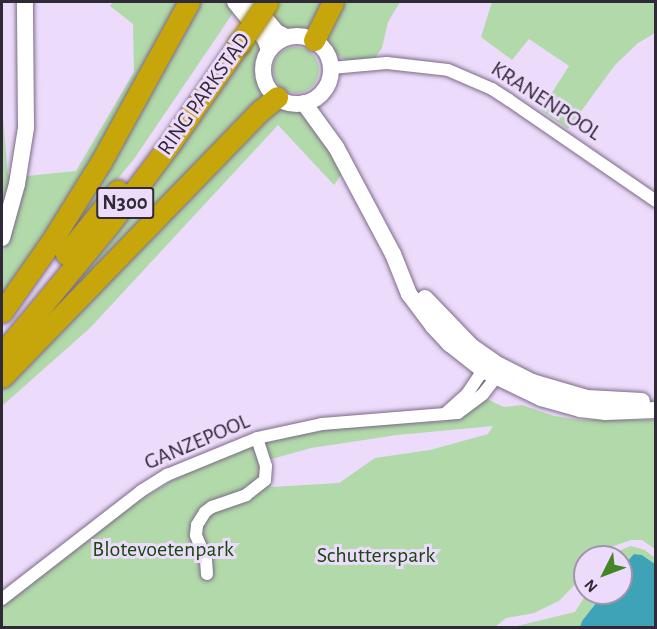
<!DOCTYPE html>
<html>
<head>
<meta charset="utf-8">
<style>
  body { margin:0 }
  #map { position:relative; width:657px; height:629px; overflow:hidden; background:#eddbfb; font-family:"Alegreya Sans",sans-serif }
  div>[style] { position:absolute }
  .green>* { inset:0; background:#b1d9a9 }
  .round { border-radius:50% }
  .water>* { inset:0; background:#3fa3b8 }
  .roads { filter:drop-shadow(0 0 2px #7b6a87) drop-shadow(0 0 2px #7b6a87) }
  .street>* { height:12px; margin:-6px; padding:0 6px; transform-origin:6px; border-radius:6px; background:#fff }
  .secondary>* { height:16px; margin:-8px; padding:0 8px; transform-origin:8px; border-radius:8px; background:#fff }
  .secondary>.ring { margin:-8px; padding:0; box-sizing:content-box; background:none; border:16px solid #fff; border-radius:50% }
  .highway>* { height:21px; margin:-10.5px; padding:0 10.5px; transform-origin:10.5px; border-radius:10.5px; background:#c6a60b }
  .bridges { filter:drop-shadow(0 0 2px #927a1a) drop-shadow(0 0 2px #927a1a) }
  .highway-bridge>* { height:21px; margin:-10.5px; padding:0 10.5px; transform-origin:10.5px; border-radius:10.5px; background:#c6a60b }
  span { translate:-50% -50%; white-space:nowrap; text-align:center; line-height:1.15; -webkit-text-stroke:6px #eddbfb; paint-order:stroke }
  .shield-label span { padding:2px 4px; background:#eddbfb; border:2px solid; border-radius:4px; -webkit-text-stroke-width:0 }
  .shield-label { font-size:21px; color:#302936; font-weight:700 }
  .street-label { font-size:22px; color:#302936 }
  .park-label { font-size:22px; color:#18480e }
  .frame { position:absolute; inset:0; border:3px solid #302936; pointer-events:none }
  .north { position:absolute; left:573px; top:545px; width:60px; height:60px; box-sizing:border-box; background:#eddbfb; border:2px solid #a194ac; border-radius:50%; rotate:228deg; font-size:16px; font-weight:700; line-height:24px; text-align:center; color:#302936 }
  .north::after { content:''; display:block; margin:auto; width:21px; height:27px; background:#448526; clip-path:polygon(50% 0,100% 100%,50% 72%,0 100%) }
</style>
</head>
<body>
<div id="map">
  <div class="green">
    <i style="clip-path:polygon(113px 2px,184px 2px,83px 184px,2px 305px,2px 254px,27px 176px,76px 171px,134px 72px,133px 24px,110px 6px)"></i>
    <i style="clip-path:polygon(193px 2px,232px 2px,237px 7px,134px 159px,6px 314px)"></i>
    <i style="clip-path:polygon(258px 2px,278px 4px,280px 2px,400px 2px,388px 22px,382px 48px,374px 59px,345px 60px,332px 52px,324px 37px,279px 29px)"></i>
    <i style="clip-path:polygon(492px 2px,655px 2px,655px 33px,638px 43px,615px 65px,568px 129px,541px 110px,569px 66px,529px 39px,512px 60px,481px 37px)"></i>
    <i style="clip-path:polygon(256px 35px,261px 51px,258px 66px,260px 84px,268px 96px,2px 364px)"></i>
    <i class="round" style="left:273px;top:47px;width:46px;height:46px"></i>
    <i style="clip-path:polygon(284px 105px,308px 114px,343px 172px,334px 185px,278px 125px,90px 328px,2px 406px,2px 384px,270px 106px)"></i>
    <i style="clip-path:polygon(2px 106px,8px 175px,14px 176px,2px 225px)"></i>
    <i style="clip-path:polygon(evenodd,485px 398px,504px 407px,522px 405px,554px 416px,580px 420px,655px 420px,655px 549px,642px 540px,631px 540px,611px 547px,602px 557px,585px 557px,585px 574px,559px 601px,534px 613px,506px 618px,495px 627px,2px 628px,2px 604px,134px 504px,173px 480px,209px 462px,245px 448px,306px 433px,334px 428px,445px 421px,455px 418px,485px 398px,493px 426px,488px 434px,430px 450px,375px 458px,339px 483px,271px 487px,268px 460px,311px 448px,397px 435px,493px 426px)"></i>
    <i style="clip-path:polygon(631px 546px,645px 550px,655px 558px,655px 564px,642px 555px,634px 554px,621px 568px,621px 557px,613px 557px,618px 551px)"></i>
    <i style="clip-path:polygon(587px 593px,604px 593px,582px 621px,580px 627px,509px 628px,575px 612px)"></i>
  </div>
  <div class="water">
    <i style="clip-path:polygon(634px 554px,642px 555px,655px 564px,655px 627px,580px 627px,582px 621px,604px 593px,621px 593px,621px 568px)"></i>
  </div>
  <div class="roads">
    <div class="street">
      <i style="left:331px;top:68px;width:56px;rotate:-5.1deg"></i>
      <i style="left:387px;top:63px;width:61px;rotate:6.5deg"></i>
      <i style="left:448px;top:70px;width:48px;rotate:23.4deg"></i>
      <i style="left:492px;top:89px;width:20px;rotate:33deg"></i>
      <i style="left:509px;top:100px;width:178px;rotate:34.5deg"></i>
      <i style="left:446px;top:413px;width:28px;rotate:-42deg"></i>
      <i style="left:467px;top:394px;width:29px;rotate:-56deg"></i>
      <i style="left:483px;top:370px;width:7px;rotate:-27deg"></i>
      <i style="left:207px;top:574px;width:15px;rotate:-94deg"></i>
      <i style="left:206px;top:559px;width:26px;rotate:-113deg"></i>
      <i style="left:196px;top:535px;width:10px;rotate:-84deg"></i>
      <i style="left:197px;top:525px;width:15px;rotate:-58deg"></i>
      <i style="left:205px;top:512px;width:9px;rotate:-36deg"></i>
      <i style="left:212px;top:507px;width:36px;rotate:-19deg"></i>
      <i style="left:246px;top:495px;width:24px;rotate:-38deg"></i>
      <i style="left:265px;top:480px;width:14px;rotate:-86deg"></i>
      <i style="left:266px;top:466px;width:29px;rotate:-108deg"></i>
      <i style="left:2px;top:599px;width:176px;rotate:-37.8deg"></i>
      <i style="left:141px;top:491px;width:31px;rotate:-32deg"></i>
      <i style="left:167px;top:475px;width:97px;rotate:-22.3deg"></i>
      <i style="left:257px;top:438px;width:66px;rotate:-12.2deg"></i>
      <i style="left:322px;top:424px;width:136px;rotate:-4.6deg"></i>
      <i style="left:458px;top:413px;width:31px;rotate:-37deg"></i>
      <i style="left:483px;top:394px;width:16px;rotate:-52deg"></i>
      <i style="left:493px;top:381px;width:14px;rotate:-82deg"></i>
    </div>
    <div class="secondary">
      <i style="left:235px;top:2px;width:48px;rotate:51deg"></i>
      <i style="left:265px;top:39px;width:12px;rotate:70deg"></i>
      <i style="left:252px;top:2px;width:38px;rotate:51deg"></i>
      <i style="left:276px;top:32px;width:11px;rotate:27deg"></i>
      <i class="ring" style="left:263px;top:36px;width:52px;height:52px"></i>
      <i style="left:304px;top:103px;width:54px;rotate:54deg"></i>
      <i style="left:336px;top:147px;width:121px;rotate:62deg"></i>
      <i style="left:393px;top:254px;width:43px;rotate:68.2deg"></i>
      <i style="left:409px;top:294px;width:40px;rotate:53deg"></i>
      <i style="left:433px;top:326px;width:25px;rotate:47deg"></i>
      <i style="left:450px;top:344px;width:42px;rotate:38.2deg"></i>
      <i style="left:483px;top:370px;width:64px;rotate:25.8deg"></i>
      <i style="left:541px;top:398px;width:41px;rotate:15.8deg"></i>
      <i style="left:580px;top:409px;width:26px;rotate:7deg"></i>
      <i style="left:606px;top:412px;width:50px;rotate:-2.3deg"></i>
      <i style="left:2px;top:238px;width:56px;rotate:-74.5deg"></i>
      <i style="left:17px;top:184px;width:57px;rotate:-80.9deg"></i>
      <i style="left:26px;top:128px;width:126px;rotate:-90.5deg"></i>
      <i style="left:425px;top:298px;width:66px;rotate:46.2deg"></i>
      <i style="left:471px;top:346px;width:29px;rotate:35deg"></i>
      <i style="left:495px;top:363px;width:42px;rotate:27.2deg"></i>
      <i style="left:532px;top:382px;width:57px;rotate:16.2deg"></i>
      <i style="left:587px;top:398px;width:55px;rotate:3.1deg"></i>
    </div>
    <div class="highway">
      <i style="left:314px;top:40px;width:42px;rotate:-63.4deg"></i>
      <i style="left:66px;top:254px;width:82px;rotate:-50.9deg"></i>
      <i style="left:2px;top:312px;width:85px;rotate:-55deg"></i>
      <i style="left:51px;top:242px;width:94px;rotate:-58deg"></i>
      <i style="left:101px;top:162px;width:183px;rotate:-61.2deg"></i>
      <i style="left:2px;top:354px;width:166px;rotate:-50.4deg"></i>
      <i style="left:108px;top:226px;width:106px;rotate:-53deg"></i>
      <i style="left:172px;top:141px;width:118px;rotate:-55.4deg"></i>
      <i style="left:2px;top:377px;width:371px;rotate:-45.9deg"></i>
      <i style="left:260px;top:111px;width:22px;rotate:-39deg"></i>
    </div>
  </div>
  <div class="bridges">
    <div class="highway-bridge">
      <i style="left:239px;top:44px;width:50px;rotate:-55.7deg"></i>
    </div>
  </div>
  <div class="shield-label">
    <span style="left:125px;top:203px">N300</span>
  </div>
  <div class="street-label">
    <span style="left:204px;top:94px;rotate:-55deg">RING PARKSTAD</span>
    <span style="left:546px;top:101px;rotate:33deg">KRANENPOOL</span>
    <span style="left:197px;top:442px;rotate:-23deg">GANZEPOOL</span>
  </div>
  <div class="park-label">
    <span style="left:163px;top:550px">Blotevoetenpark</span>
    <span style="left:376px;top:556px">Schutterspark</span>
  </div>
  <div class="frame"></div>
  <div class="north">N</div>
</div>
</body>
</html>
